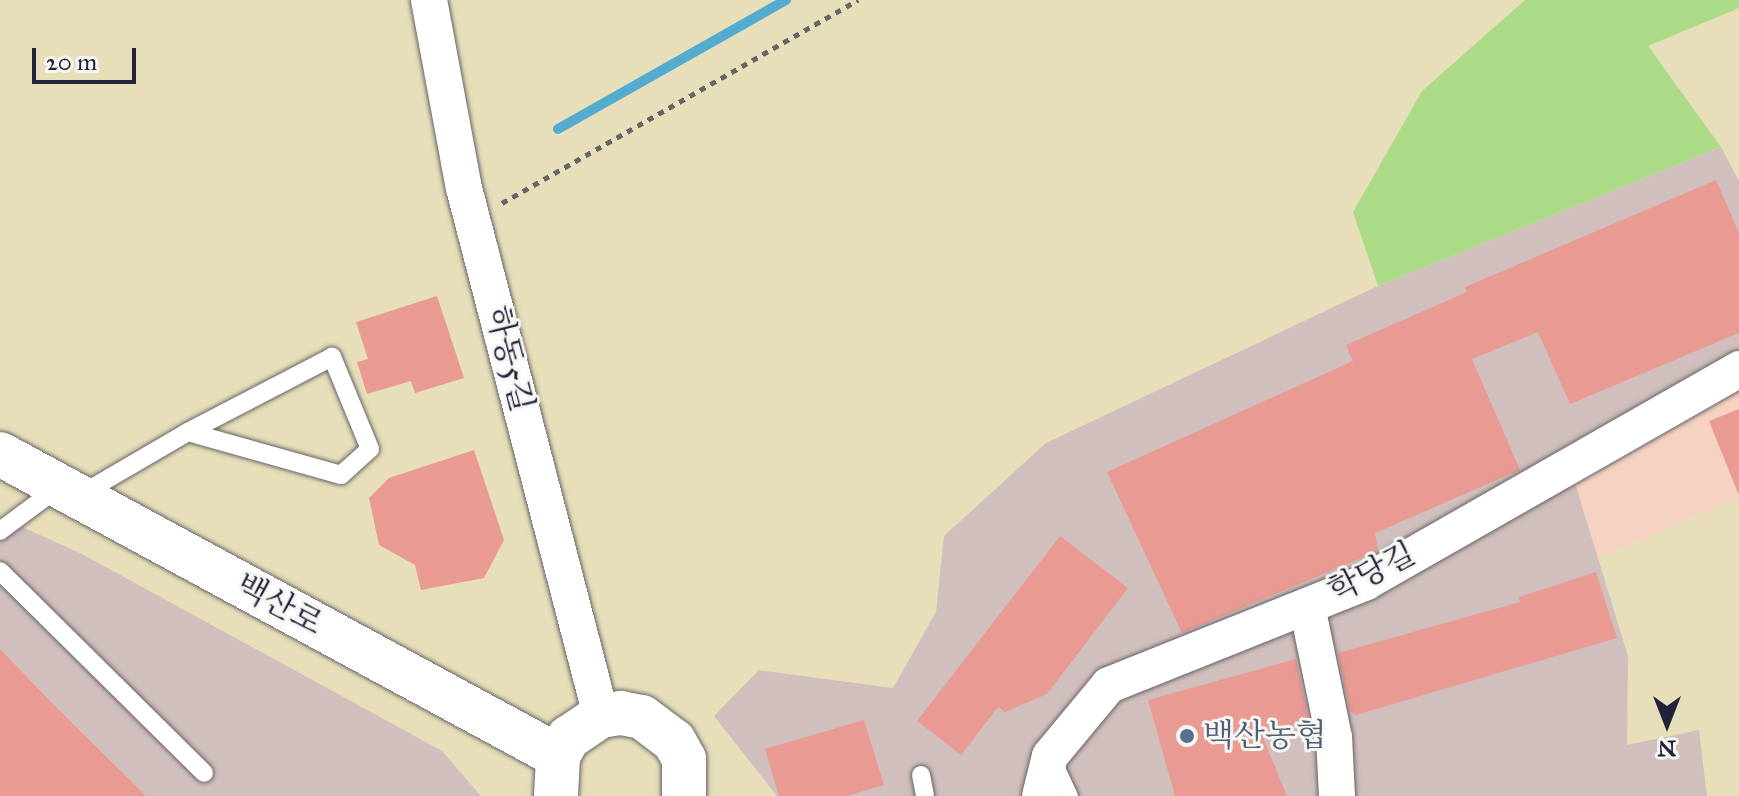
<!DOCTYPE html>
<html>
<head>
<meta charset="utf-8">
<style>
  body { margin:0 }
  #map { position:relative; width:1739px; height:796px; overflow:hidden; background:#e7dfba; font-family:"IM FELL Great Primer","Noto Serif KR",serif }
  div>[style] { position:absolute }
  .built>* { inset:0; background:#f5d2c2 }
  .industrial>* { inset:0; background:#d1bfbd }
  .green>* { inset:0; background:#acdb88 }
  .stream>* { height:10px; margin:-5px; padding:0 5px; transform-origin:5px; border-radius:5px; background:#53abd0 }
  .building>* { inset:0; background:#e99a93 }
  .path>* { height:5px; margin-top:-2.5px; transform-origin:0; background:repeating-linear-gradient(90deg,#676467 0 6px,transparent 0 12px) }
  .roads { filter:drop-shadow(0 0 2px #676467) drop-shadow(0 0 2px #676467) }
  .service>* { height:18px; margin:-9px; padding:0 9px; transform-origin:9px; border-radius:9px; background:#fff }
  .minor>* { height:36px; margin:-18px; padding:0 18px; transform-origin:18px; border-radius:18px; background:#fff }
  .secondary>* { height:44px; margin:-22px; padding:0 22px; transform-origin:22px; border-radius:22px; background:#fff }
  .dots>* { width:22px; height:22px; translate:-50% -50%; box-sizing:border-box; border:4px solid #f6f6f2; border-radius:50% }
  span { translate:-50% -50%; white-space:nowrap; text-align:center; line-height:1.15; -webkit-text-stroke:6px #f6f6f2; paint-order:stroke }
  .street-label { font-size:32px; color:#22223b }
  .service-label { font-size:32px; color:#4e5e75 }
  .left { translate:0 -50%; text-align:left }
  .north { position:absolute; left:1627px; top:684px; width:80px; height:80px; -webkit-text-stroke:6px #f6f6f2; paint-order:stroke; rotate:180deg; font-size:22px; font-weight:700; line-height:32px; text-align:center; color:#22223b }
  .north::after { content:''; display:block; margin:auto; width:28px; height:36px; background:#22223b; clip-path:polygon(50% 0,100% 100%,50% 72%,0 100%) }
  .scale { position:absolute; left:32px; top:48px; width:104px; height:36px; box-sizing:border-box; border:4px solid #22223b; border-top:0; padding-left:10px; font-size:24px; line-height:28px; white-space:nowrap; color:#22223b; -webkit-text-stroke:6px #f6f6f2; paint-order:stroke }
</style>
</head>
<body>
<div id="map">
  <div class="built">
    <i style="clip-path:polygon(1739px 386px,1739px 497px,1598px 559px,1574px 479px)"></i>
  </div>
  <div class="industrial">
    <i style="clip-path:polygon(1721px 147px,1739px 181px,1739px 386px,1574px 480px,1628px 656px,1627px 745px,1699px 730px,1707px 796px,777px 796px,714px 716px,759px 670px,893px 688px,936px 612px,944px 536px,1046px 443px,1378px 286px)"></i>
    <i style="clip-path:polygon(0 517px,82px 554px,442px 751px,481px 796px,0 796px)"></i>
  </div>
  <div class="green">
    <i style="clip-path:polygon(1525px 0,1739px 0,1739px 8px,1648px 46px,1721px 147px,1378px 286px,1353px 212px,1422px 91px)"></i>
  </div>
  <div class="stream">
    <i style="left:558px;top:129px;width:262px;rotate:-29.5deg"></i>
  </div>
  <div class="building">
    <i style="clip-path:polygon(1716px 180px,1739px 233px,1739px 333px,1570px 404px,1538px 332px,1472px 359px,1520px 470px,1375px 533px,1378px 551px,1182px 633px,1107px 472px,1353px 361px,1346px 345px,1467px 292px,1465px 287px)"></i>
    <i style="clip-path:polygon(437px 296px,464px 378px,415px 393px,411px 381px,367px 394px,357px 362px,368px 359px,356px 322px)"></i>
    <i style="clip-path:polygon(1739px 409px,1739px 493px,1738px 493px,1709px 421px)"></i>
    <i style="clip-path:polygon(474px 450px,504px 540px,484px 578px,421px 590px,415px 565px,379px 545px,369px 498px,389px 478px)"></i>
    <i style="clip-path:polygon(1060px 536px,1128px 588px,1047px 694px,1005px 712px,998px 707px,961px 755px,917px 721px)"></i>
    <i style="clip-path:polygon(1596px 572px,1617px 638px,1356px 715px,1350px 711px,1338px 653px,1520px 602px,1519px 597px)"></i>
    <i style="clip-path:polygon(0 649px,52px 703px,146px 796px,0 796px)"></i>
    <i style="clip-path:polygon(1296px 659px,1309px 722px,1262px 735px,1287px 796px,1175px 796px,1148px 700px)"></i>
    <i style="clip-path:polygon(864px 720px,884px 785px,847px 796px,779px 796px,765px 749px)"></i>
  </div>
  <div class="path">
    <i style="left:502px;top:203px;width:410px;rotate:-29.7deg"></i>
  </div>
  <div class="roads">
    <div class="service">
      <i style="left:80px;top:495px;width:125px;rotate:-30.3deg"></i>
      <i style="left:188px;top:432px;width:159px;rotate:15.7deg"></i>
      <i style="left:341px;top:475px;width:39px;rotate:-42deg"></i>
      <i style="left:370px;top:449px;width:100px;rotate:-112.4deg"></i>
      <i style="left:332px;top:357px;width:162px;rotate:152.5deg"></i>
      <i style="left:0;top:531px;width:74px;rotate:-36.7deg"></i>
      <i style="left:0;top:571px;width:287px;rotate:44.7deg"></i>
      <i style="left:1053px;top:762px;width:38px;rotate:65deg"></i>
      <i style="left:921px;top:775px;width:21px;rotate:79deg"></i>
    </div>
    <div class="minor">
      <i style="left:429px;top:0;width:191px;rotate:79.5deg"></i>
      <i style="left:464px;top:188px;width:545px;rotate:75.45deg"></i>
      <i style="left:1307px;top:606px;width:134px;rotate:78.4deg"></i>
      <i style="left:1334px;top:737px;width:59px;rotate:87.1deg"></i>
      <i style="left:1040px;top:796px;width:41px;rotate:-76deg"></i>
      <i style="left:1050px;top:756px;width:92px;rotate:-50.3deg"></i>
      <i style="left:1109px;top:685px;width:277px;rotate:-21.8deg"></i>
      <i style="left:1366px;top:582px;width:430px;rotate:-29.7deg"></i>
    </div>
    <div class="secondary">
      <i style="left:0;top:454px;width:634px;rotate:28.42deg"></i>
      <i style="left:556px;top:796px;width:40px;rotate:-87.1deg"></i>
      <i style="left:558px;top:756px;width:21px;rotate:-61deg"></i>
      <i style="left:568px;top:738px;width:40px;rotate:-34deg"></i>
      <i style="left:601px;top:716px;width:20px;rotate:-9deg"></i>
      <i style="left:621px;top:713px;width:21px;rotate:11deg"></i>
      <i style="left:642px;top:717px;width:40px;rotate:37deg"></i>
      <i style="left:674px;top:741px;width:21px;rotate:61deg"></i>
      <i style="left:684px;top:759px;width:37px;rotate:90deg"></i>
    </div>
  </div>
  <div class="dots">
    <i style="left:1187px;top:736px;background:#5c6f8a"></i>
  </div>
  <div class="street-label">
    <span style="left:509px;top:359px;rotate:76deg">하동5길</span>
    <span style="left:1372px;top:573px;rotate:-27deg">학당길</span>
    <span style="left:279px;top:605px;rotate:28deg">백산로</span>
  </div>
  <div class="service-label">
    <span class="left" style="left:1203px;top:736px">백산농협</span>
  </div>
  <div class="north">N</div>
  <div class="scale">20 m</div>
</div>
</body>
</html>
